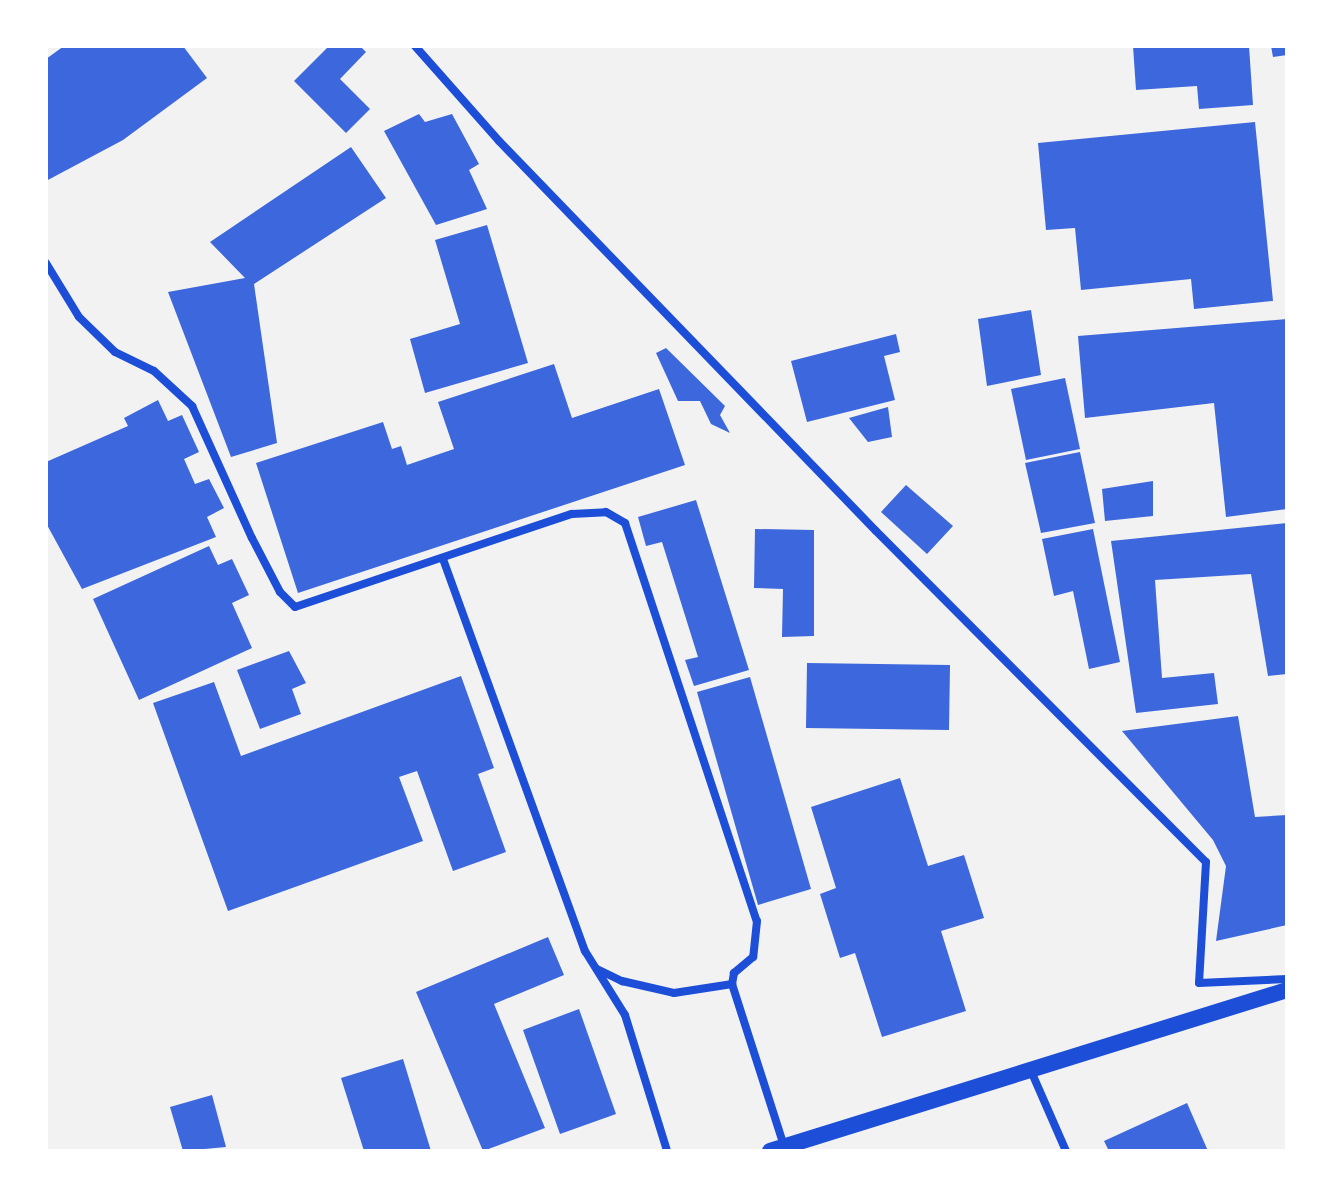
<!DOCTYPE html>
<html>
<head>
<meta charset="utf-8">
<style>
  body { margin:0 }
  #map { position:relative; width:1333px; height:1197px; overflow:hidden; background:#f2f2f2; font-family:Spectral,serif }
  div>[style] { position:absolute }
  .building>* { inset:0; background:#3d67dc }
  .minor>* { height:8px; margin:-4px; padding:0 4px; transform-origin:4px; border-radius:4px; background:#1d4ed8 }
  .secondary>* { height:16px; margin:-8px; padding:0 8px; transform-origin:8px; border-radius:8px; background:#1d4ed8 }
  span { translate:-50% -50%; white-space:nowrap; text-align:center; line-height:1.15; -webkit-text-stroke:8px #fff; paint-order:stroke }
  .frame { position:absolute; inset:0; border:48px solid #fff; pointer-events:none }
</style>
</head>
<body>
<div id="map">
  <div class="building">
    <i style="clip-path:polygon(64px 46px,183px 46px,207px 78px,123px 140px,46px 181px,46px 59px)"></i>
    <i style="clip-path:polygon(329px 46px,360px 46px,366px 52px,340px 79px,370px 109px,346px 133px,294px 81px)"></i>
    <i style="clip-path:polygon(1133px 46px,1249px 46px,1253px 105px,1199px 109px,1197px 86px,1136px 90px)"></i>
    <i style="clip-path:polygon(1271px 46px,1287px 46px,1287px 55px,1273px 57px)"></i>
    <i style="clip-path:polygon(419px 114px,425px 122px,452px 114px,479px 164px,469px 170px,487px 209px,436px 225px,384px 131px)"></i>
    <i style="clip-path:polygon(1255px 122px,1273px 301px,1194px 309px,1191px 279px,1081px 290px,1075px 228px,1046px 230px,1038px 143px)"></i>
    <i style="clip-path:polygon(351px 147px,386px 198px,254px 284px,277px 443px,231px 457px,168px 292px,245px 278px,210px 242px)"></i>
    <i style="clip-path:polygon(487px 225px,528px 363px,425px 393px,410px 339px,460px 324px,435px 240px)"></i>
    <i style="clip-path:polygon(1031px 310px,1041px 375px,987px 386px,978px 319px)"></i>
    <i style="clip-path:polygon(1287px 319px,1287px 509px,1226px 517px,1214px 403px,1085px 418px,1078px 336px)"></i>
    <i style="clip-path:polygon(896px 334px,900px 352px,884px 356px,895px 400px,807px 422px,791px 361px)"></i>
    <i style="clip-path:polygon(666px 348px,725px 406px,720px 415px,730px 433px,711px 424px,700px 401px,678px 401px,656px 353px)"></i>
    <i style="clip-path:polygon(554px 364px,572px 418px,659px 389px,685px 465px,298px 593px,256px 463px,383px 422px,392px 449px,401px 446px,407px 465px,454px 449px,438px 402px)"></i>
    <i style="clip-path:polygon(1065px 378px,1080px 449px,1026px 460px,1011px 389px)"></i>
    <i style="clip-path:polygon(158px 400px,168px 421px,182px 415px,199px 452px,184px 459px,195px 484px,209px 479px,224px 508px,207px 517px,216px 537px,82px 589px,46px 523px,46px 462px,128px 426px,124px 418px)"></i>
    <i style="clip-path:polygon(888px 407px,892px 437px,868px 442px,849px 418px)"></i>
    <i style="clip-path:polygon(1080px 452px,1095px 523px,1041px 533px,1025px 463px)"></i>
    <i style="clip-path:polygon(1153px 481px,1153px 516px,1105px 521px,1102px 489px)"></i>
    <i style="clip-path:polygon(906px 485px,953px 526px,927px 554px,881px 512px)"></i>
    <i style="clip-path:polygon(696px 500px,749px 670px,694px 686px,685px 660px,698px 657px,662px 542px,646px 546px,638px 517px)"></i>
    <i style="clip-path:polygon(1287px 523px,1287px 674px,1268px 676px,1251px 574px,1155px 580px,1162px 678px,1214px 673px,1218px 704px,1136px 713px,1111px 541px)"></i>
    <i style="clip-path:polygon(755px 529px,814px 530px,814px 636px,782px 637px,783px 589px,754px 588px)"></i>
    <i style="clip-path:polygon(1093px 529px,1120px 662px,1089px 669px,1073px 591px,1054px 596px,1042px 539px)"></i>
    <i style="clip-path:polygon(209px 546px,218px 565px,232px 559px,249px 595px,232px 603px,252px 648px,139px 700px,93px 599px)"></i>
    <i style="clip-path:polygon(289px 651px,306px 683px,292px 689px,301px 714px,260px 729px,237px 670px)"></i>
    <i style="clip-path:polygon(807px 663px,950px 665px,949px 730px,806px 728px)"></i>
    <i style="clip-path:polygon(461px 676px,494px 768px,478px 774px,506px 852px,453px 871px,417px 771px,399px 777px,423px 841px,228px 911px,153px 703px,214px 682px,241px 756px)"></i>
    <i style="clip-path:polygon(750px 677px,811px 889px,758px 905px,697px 692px)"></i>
    <i style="clip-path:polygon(1238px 716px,1255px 817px,1287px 815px,1287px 925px,1216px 941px,1226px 866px,1213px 840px,1122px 731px)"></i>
    <i style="clip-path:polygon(900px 778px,928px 866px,964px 855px,984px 918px,941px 931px,966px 1011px,882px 1037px,855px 953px,840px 958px,820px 894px,836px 888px,811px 807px)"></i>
    <i style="clip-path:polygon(548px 937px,564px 975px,494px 1004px,545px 1128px,483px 1151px,416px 992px)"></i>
    <i style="clip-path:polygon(579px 1009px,616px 1114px,560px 1134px,523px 1030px)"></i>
    <i style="clip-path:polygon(403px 1059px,431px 1151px,364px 1151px,341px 1078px)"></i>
    <i style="clip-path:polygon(212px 1095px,226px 1147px,183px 1151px,170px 1107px)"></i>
    <i style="clip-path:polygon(1187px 1103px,1208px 1151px,1109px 1151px,1104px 1141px)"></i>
  </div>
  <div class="minor">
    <i style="left:415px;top:46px;width:127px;rotate:48.5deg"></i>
    <i style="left:499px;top:141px;width:542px;rotate:45.97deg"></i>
    <i style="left:876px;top:531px;width:467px;rotate:45.1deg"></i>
    <i style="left:1206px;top:862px;width:121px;rotate:93.3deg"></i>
    <i style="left:1199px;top:983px;width:88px;rotate:-2.6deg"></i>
    <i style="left:46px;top:263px;width:63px;rotate:58.6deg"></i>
    <i style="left:79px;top:317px;width:50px;rotate:44.2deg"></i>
    <i style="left:115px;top:352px;width:43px;rotate:26deg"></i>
    <i style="left:154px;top:371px;width:52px;rotate:42.6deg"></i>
    <i style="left:192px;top:406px;width:145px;rotate:65.6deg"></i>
    <i style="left:252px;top:538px;width:61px;rotate:62.6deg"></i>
    <i style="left:280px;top:592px;width:21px;rotate:45deg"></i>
    <i style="left:295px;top:607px;width:292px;rotate:-18.6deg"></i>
    <i style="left:572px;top:514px;width:34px;rotate:-3deg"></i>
    <i style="left:606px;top:512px;width:22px;rotate:30deg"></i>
    <i style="left:625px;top:523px;width:419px;rotate:71.7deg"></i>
    <i style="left:757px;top:921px;width:36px;rotate:96deg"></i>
    <i style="left:753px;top:957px;width:25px;rotate:140deg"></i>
    <i style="left:734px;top:973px;width:11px;rotate:100deg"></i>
    <i style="left:732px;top:984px;width:170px;rotate:72.2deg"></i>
    <i style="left:443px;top:559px;width:417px;rotate:70.1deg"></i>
    <i style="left:585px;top:951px;width:75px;rotate:58deg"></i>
    <i style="left:625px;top:1015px;width:142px;rotate:72.8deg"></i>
    <i style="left:597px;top:969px;width:28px;rotate:26deg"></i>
    <i style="left:622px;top:981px;width:53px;rotate:13deg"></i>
    <i style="left:674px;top:993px;width:59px;rotate:-8.8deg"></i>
    <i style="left:1031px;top:1071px;width:87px;rotate:66.4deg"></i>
  </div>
  <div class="secondary">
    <i style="left:770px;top:1151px;width:541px;rotate:-17.3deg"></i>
  </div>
  <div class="frame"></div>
</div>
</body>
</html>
